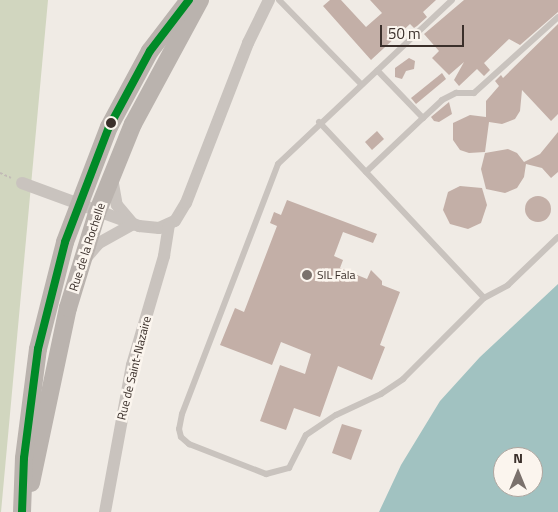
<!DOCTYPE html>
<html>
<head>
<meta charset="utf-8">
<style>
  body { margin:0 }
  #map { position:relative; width:558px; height:512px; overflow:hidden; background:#f0ebe5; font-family:"Titillium Web",sans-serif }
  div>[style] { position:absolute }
  .green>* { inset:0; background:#d1d6bf }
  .water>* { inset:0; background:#a1c2c1 }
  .building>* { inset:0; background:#c3afa7 }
  .round { border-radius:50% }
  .path>* { height:2px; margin-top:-1px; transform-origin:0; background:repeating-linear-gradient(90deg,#c2bbb6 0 2.5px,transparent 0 5px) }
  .lane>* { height:6px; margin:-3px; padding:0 3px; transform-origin:3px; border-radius:3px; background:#c9c3be }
  .street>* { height:12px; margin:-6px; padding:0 6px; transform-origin:6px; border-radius:6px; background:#c9c3be }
  .secondary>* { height:18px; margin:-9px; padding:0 9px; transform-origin:9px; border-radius:9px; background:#bab3ae }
  .bus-1>* { height:8px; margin:-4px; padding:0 4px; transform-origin:4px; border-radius:4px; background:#008a27 }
  .dots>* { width:14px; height:14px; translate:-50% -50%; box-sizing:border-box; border:2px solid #fbf5ee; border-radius:50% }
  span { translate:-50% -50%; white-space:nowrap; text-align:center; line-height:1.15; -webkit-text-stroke:5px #fbf5ee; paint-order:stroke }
  .street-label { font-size:12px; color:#3b302b }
  .poi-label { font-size:12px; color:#3b302b }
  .left { translate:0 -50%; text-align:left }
  .north { position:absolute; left:493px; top:447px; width:50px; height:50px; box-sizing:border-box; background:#fbf5ee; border:1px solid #aea6a0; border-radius:50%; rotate:0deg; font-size:14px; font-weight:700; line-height:20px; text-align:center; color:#3b302b }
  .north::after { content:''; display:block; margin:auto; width:18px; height:22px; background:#7a716c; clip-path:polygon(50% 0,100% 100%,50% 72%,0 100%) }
  .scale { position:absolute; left:380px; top:25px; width:84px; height:22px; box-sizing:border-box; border:2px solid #3b302b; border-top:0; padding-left:6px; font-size:15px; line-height:18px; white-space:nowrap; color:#3b302b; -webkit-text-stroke:4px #fbf5ee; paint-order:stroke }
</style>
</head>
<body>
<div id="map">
  <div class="green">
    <i style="clip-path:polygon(0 0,48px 0,1px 512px,0 512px)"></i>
  </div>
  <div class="water">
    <i style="clip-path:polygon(evenodd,558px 284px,558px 512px,379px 512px,401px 465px,440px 401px,480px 357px,558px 284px,503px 457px,533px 457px,533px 487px,503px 487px,503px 457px)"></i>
  </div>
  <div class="building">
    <i style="clip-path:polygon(330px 0,341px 0,366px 27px,382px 13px,370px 0,436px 0,423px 12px,427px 17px,417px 26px,414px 28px,410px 24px,371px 60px,323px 6px)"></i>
    <i style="clip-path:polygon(464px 0,558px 0,558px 12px,520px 45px,509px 39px,484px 63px,490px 70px,484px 76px,477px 69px,459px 86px,454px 80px,464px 62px,449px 75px,432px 58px,439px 51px,424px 34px)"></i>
    <i style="clip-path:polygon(558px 24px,558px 114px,551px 121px,522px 90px,520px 111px,515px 119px,502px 124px,489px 122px,485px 152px,469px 153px,460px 150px,453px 140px,453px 123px,470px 115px,486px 117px,486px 101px,499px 86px,495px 81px,501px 75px,503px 78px)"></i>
    <i style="clip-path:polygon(409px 58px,415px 61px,414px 69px,406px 71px,402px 79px,395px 77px,395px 68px)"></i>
    <i style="clip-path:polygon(442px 73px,446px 79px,416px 104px,411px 98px)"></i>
    <i style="clip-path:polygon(449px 102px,452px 114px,439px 122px,434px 121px,431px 117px)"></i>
    <i style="clip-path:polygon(377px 131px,384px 139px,372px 150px,365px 142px)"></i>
    <i style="clip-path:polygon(558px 132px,558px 172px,551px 178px,542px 168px,526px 164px,524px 177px,517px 188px,505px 193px,486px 189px,481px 169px,485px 153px,508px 149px,517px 153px,524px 162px,540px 154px)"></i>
    <i style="clip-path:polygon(460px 186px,482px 188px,487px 205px,481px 223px,468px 229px,450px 224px,443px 210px,448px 192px)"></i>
    <i class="round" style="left:525px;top:196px;width:26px;height:26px"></i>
    <i style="clip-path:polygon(287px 200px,377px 234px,373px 243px,343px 232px,334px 256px,343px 260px,340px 268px,367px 279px,371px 270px,382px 281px,382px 285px,400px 292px,380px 345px,385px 347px,372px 380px,338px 366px,320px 417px,294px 408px,286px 430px,260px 421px,280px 365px,305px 374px,311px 354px,281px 342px,272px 365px,220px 345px,235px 308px,244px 312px,277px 226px,270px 223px,274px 212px,281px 215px)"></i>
    <i style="clip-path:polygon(342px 424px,362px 430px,351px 460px,332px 453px)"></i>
  </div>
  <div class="path">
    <i style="left:0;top:173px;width:12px;rotate:24deg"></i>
  </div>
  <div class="lane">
    <i style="left:279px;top:0;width:117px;rotate:45.7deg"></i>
    <i style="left:452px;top:0;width:239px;rotate:136.7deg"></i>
    <i style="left:278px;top:164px;width:268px;rotate:111deg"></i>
    <i style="left:182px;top:414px;width:15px;rotate:101deg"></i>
    <i style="left:179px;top:429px;width:8px;rotate:76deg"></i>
    <i style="left:181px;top:437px;width:11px;rotate:41deg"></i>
    <i style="left:189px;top:444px;width:83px;rotate:21.3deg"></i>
    <i style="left:266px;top:474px;width:24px;rotate:-15deg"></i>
    <i style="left:289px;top:468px;width:37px;rotate:-63deg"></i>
    <i style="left:306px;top:435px;width:36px;rotate:-34deg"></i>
    <i style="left:336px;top:415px;width:50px;rotate:-25deg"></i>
    <i style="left:381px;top:394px;width:27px;rotate:-34deg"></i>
    <i style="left:403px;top:379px;width:115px;rotate:-45deg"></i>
    <i style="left:484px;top:298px;width:27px;rotate:-28deg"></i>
    <i style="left:508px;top:285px;width:69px;rotate:-43.8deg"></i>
    <i style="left:423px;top:118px;width:26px;rotate:-43deg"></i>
    <i style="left:442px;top:100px;width:16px;rotate:-27deg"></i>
    <i style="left:456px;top:93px;width:18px"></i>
    <i style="left:474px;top:93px;width:113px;rotate:-42.1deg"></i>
    <i style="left:319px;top:122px;width:241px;rotate:46.8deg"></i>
    <i style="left:366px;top:172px;width:79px;rotate:-43.5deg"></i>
    <i style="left:423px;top:118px;width:66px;rotate:-133.8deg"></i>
  </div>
  <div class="street">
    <i style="left:112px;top:178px;width:27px;rotate:80deg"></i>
    <i style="left:117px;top:205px;width:25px;rotate:50deg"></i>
    <i style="left:22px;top:183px;width:125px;rotate:20.2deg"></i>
    <i style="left:139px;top:226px;width:20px;rotate:6deg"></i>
    <i style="left:159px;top:228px;width:17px;rotate:-24deg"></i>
    <i style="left:175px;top:221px;width:21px;rotate:-59deg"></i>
    <i style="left:186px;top:203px;width:172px;rotate:-68.8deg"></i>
    <i style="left:248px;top:43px;width:48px;rotate:-64deg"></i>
    <i style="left:85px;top:259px;width:21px;rotate:-49deg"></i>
    <i style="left:99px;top:243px;width:39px;rotate:-29deg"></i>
    <i style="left:105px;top:512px;width:149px;rotate:-79.6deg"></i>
    <i style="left:132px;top:365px;width:114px;rotate:-73.6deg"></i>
    <i style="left:164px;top:256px;width:30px;rotate:-81deg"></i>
  </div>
  <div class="secondary">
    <i style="left:31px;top:483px;width:179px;rotate:-78.1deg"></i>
    <i style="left:68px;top:308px;width:99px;rotate:-73deg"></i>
    <i style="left:97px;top:213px;width:96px;rotate:-68deg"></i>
    <i style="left:133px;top:124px;width:141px;rotate:-61.6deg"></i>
    <i style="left:22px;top:512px;width:54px;rotate:-87.9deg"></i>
    <i style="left:24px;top:458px;width:110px;rotate:-82.7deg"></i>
    <i style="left:38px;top:349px;width:110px;rotate:-75.8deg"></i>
    <i style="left:65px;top:242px;width:123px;rotate:-69.1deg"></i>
    <i style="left:109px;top:127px;width:86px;rotate:-61.7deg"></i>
    <i style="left:150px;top:51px;width:64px;rotate:-52.6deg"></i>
  </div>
  <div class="bus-1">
    <i style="left:22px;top:512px;width:54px;rotate:-87.9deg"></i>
    <i style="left:24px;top:458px;width:110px;rotate:-82.7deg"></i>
    <i style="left:38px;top:349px;width:110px;rotate:-75.8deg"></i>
    <i style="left:65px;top:242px;width:123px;rotate:-69.1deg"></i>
    <i style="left:109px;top:127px;width:86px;rotate:-61.7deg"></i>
    <i style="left:150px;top:51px;width:64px;rotate:-52.6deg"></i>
  </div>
  <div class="dots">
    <i style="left:111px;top:123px;background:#3b302b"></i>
    <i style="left:307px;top:275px;background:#7a716c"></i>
  </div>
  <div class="street-label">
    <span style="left:87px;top:247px;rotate:-72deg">Rue de la Rochelle</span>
    <span style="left:134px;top:368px;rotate:-76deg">Rue de Saint-Nazaire</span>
  </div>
  <div class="poi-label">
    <span class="left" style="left:317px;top:275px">SIL Fala</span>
  </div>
  <div class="north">N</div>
  <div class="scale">50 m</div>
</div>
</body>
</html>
